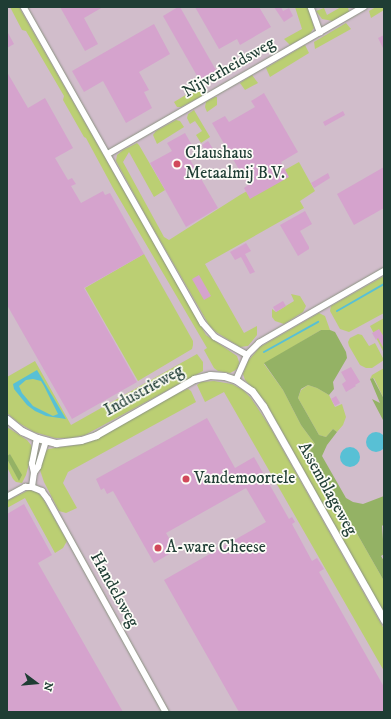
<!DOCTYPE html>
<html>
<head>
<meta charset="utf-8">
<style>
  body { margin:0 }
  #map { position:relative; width:391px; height:719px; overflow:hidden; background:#f7e6d1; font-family:"IM FELL DW Pica",serif }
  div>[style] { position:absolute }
  .industrial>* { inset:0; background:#d1bdcb }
  .green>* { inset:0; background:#bbcf73 }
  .forest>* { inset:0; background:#94b265 }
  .water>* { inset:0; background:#58c0d5 }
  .round { border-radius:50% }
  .stream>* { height:2px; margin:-1px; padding:0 1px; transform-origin:1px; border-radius:1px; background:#58c0d5 }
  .building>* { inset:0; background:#d5a3cd }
  .roads { filter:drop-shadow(0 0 1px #8b9282) drop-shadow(0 0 1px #8b9282) }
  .minor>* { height:5.5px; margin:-2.75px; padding:0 2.75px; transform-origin:2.75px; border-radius:2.75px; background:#fff }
  .tertiary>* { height:7px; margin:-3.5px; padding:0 3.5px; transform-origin:3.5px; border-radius:3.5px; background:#fff }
  .dots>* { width:11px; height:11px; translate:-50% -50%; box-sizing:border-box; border:2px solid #fdfcf7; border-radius:50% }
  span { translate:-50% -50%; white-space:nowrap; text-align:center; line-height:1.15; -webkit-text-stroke:3.5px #fdfcf7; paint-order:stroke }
  .street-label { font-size:17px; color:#1f3d34 }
  .poi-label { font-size:17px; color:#1f3d34 }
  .left { translate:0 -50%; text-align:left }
  .frame { position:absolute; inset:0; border:8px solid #1f3d34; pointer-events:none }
  .north { position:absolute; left:16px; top:663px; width:40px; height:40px; -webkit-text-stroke:3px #fdfcf7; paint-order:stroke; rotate:106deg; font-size:11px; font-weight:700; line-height:16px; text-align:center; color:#1f3d34 }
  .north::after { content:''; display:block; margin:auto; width:14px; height:18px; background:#1f3d34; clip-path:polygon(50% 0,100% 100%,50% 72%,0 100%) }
</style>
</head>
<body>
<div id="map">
  <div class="industrial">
    <i style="clip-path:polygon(7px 7px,384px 7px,384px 712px,7px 712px)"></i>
  </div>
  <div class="green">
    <i style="clip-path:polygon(10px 7px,19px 7px,206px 335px,237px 356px,239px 362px,238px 368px,234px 371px,230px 373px,218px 371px,214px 368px,204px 350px,207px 348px,113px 188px,86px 138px,84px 137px,63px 100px,64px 96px,26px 31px,22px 30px)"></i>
    <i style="clip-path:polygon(295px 7px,308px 7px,314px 28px,309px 35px,290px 45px,284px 39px,302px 29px)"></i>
    <i style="clip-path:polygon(341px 7px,348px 7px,349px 12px,333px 21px,322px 19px,316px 11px,324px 8px,327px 15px)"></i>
    <i style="clip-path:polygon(376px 7px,384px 7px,384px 10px,371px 18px,369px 11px)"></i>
    <i style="clip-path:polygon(346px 23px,351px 29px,315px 49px,314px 42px)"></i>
    <i style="clip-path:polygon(305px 45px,309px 53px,270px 77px,266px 68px)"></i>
    <i style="clip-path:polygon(252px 75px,258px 83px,245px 90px,240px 83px)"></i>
    <i style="clip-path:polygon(199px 87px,203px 93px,202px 96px,181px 107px,177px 107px,174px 102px)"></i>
    <i style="clip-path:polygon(215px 97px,217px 97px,217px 105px,207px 112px,205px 107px,206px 102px)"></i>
    <i style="clip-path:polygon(194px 110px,210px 137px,201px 143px,196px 135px,202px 131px,195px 121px,190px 124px,187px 118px,188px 114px)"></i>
    <i style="clip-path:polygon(176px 120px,180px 121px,184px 127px,157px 144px,153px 135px,156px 131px)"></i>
    <i style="clip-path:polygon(137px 143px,139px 145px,165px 190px,154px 197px,129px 152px,123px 162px,164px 237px,169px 240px,240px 195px,299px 162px,315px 191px,300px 201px,304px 208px,205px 264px,244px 333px,257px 326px,257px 335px,248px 346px,240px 347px,216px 332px,209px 325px,146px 216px,116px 161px,117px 155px,123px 150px)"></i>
    <i style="clip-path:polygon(144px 254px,193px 341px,193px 345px,192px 349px,138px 381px,85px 288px)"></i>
    <i style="clip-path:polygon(384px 276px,384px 313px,349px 332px,340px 329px,330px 311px,331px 306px)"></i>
    <i style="clip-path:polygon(291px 294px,300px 296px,306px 306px,303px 312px,284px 324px,275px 321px,272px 317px,272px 309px,276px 312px,294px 301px)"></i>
    <i style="clip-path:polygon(319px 313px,325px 316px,330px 330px,321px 330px,264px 364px,283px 390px,301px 425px,315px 444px,310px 451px,384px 581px,384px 613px,265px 401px,245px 380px,243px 374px,248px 361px,260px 347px)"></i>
    <i style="clip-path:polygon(384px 318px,384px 353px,370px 326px)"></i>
    <i style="clip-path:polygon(358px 334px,362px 335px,369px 346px,375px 343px,384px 360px,372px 368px,366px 368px,360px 365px,349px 346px,348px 342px,350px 338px)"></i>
    <i style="clip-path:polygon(197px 354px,203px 362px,203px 371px,85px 435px,71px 438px,55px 438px,34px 432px,19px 423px,7px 413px,7px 377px,35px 361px,71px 425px)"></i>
    <i style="clip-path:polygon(384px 368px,384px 399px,374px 378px,370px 379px,372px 375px)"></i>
    <i style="clip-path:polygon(214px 381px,232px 384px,243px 390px,251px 398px,270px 427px,384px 629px,384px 671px,224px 392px,205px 402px,197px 385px,201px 382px)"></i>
    <i style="clip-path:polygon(308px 385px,317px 388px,329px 395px,335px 407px,342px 404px,346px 417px,343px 425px,337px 432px,333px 429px,326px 437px,319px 435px,298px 398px,301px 390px)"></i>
    <i style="clip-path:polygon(188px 389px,191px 391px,196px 402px,68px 472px,63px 483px,77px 508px,66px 513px,59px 511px,44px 482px,40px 470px,44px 454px,48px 449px,83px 444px,92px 441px,173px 395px)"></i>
    <i style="clip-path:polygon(7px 427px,27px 440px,31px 445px,32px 452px,26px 475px,22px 483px,16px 482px,13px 479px,7px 467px,7px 459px,19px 480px,10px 454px,7px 456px)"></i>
    <i style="clip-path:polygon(29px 490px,37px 492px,42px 497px,67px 541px,63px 548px,55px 553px,25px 498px,7px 508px,7px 501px)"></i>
  </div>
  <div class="forest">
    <i style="clip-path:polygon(321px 330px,330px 330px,335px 332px,346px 352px,347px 358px,333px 382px,334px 389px,329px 395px,317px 388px,308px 385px,301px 389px,298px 398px,319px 435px,326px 437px,333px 429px,337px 432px,327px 445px,322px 456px,346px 498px,353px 502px,363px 504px,384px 496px,384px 524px,382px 526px,384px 554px,381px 556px,384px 561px,384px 581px,310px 451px,315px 444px,301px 425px,283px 390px,264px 363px)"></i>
    <i style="clip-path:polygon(373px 378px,384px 399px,384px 422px,372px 399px,380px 403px,370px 379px)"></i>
    <i style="clip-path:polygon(10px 454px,22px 475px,19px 481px,7px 459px,7px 456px)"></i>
  </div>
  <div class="water">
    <i style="clip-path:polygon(evenodd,37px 370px,66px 419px,46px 416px,35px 411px,27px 405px,14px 389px,13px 384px,37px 370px,33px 379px,41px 381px,44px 386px,58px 414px,53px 416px,33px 406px,22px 393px,19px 386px,26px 380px,33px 379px)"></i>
    <i class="round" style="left:366px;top:432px;width:20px;height:20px"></i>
    <i class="round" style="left:340px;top:447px;width:20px;height:20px"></i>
  </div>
  <div class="stream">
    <i style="left:337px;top:311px;width:54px;rotate:-29.9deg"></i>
    <i style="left:264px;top:352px;width:62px;rotate:-29.1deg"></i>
  </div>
  <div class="building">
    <i style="clip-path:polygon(60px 7px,103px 7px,84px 18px,98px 44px,85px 51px)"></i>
    <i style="clip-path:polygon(178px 7px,180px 7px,217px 72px,200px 81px,163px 16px)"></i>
    <i style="clip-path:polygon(195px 7px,259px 7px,271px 27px,240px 45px,237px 39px,219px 49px)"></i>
    <i style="clip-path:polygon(274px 7px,281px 7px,283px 11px,289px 8px,293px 16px,284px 22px)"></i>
    <i style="clip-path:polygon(154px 24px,170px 54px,139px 72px,149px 90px,144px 92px,152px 108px,126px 123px,103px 81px,84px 92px,72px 71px)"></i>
    <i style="clip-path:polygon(7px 31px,14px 44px,7px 48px)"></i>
    <i style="clip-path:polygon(384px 35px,384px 50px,378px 38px)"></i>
    <i style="clip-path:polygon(7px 72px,28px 108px,45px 98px,73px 148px,55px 158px,68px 180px,72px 178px,76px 184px,71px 186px,81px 203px,103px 191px,105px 195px,110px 193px,144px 254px,84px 288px,137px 382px,72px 419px,7px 305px)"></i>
    <i style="clip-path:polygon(264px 93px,298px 152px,281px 162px,289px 177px,250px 199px,244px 188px,248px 185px,212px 123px,225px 116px,229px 122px,255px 107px,251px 101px)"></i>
    <i style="clip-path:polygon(343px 111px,345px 115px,325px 126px,323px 122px)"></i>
    <i style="clip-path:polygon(185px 133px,193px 147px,185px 151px,218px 208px,186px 227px,150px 163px,172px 151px,167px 143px)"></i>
    <i style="clip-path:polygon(208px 141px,217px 155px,210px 159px,202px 145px)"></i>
    <i style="clip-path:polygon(384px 167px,384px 208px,354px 225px,337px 194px)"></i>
    <i style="clip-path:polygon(328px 173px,330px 178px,314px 188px,311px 183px)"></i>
    <i style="clip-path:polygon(305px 211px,312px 224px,300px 231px,309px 247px,309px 249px,298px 256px,280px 225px)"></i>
    <i style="clip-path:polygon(246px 243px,251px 251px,245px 254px,255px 272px,250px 274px,241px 257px,235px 260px,230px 252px)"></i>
    <i style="clip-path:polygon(199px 275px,211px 296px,204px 300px,192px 279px)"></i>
    <i style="clip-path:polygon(283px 301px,286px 306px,276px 312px,273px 307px)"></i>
    <i style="clip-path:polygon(379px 329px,384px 337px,384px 349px,378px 338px,376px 340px,372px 333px)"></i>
    <i style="clip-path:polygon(351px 367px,360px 382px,355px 385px,356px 386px,346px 392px,342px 384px,346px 381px,341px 372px)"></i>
    <i style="clip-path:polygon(336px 396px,340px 403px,335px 406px,331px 399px)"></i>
    <i style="clip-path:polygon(207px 418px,235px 468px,254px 457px,289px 519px,292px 517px,295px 522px,292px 524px,312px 561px,317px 558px,324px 569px,319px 572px,384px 687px,384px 712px,239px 712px,164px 580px,266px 522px,246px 488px,166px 533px,176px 550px,154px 563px,113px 491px,107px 494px,104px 488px,101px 490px,96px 479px)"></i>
    <i style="clip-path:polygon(24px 504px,52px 555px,38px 563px,123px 712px,7px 712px,7px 514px)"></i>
  </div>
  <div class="roads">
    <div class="minor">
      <i style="left:24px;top:7px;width:363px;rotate:60.5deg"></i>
      <i style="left:203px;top:323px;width:18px;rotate:49deg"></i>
      <i style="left:215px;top:337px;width:37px;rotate:29deg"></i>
      <i style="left:311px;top:7px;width:27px;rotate:70deg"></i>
      <i style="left:108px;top:154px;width:295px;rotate:-29.9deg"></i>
      <i style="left:236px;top:380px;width:27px;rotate:-66deg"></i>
      <i style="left:247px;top:355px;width:17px;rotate:-45deg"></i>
      <i style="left:259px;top:343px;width:144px;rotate:-29.9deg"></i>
      <i style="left:34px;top:473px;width:7px;rotate:-56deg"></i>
      <i style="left:38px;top:467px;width:27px;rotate:-73deg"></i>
      <i style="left:32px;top:487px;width:14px;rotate:-82deg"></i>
      <i style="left:34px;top:473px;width:9px;rotate:-103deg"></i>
      <i style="left:32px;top:464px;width:26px;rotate:-79deg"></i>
      <i style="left:7px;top:497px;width:21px;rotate:-29deg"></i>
      <i style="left:25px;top:487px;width:7px"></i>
      <i style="left:32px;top:487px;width:11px;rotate:22deg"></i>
      <i style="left:42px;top:491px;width:10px;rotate:53deg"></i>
      <i style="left:48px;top:499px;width:244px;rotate:61deg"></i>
    </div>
    <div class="tertiary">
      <i style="left:7px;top:419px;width:19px;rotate:39deg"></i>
      <i style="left:22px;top:431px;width:17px;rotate:25deg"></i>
      <i style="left:37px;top:438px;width:20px;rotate:15deg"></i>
      <i style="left:56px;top:443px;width:25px;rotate:-7deg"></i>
      <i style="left:81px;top:440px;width:16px;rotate:-18deg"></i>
      <i style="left:96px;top:435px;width:113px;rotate:-29.7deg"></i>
      <i style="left:194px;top:379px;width:16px;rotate:-14deg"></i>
      <i style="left:210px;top:375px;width:14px;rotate:4deg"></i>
      <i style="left:224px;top:376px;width:13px;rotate:18deg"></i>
      <i style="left:236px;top:380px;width:19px;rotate:35deg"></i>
      <i style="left:252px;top:391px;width:19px;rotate:54deg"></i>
      <i style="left:263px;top:406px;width:246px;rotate:60.5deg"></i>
    </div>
  </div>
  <div class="dots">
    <i style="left:177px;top:164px;background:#d1495b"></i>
    <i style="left:186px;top:479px;background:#d1495b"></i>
    <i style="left:158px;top:548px;background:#d1495b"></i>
  </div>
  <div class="street-label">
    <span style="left:229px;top:68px;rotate:-30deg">Nijverheidsweg</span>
    <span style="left:144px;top:391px;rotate:-29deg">Industrieweg</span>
    <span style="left:327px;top:489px;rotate:61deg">Assemblageweg</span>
    <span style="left:114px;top:590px;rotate:61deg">Handelsweg</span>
  </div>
  <div class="poi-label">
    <span class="left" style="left:185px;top:164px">Claushaus<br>Metaalmij B.V.</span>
    <span class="left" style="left:194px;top:479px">Vandemoortele</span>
    <span class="left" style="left:166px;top:548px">A-ware Cheese</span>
  </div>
  <div class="frame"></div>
  <div class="north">N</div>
</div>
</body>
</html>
